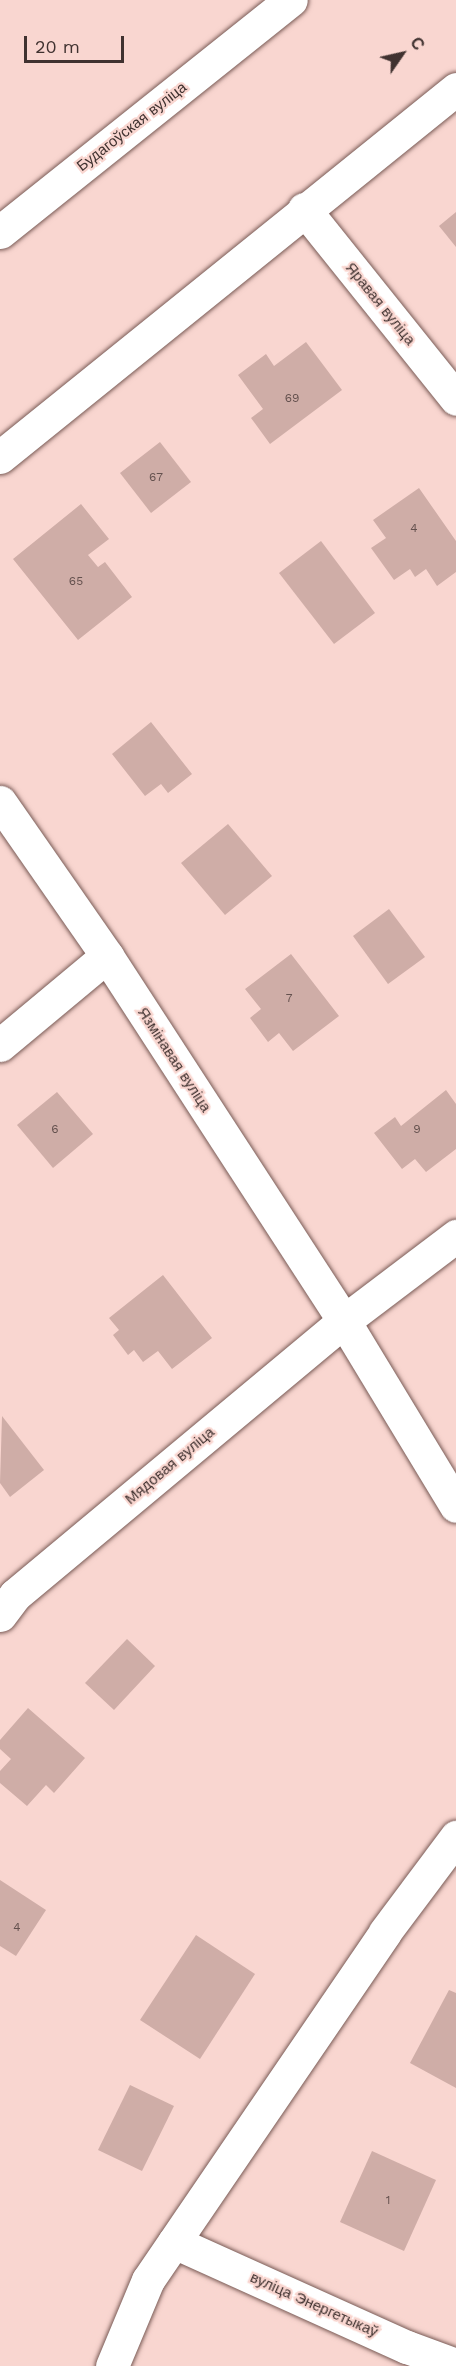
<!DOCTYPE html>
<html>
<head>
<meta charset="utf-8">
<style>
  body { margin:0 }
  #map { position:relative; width:456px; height:2366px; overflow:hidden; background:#f9d6d0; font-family:"Work Sans",sans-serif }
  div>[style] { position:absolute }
  .building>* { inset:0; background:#cfada7 }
  .roads { filter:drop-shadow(0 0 2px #795b56) drop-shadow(0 0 2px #795b56) }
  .minor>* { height:33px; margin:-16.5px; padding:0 16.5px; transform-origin:16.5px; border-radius:16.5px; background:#fff }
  span { translate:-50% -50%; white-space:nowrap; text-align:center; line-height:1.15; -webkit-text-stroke:4.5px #f9d6d0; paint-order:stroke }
  .number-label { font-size:12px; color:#64514e }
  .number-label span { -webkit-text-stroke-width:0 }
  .street-label { font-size:15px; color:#403230 }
  .north { position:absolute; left:372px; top:24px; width:60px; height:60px; -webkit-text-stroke:4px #f9d6d0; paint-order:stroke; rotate:56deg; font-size:16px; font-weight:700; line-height:24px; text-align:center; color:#403230 }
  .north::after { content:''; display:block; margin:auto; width:21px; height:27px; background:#403230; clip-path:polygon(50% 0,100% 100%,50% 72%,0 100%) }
  .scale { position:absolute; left:24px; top:36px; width:100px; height:27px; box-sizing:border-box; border:3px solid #403230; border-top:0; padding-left:8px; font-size:18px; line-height:21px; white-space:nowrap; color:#403230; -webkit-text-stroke:4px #f9d6d0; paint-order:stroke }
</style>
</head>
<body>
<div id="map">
  <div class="building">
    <i style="clip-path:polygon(456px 212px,456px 247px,439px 226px)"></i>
    <i style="clip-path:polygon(306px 342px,342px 390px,270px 444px,251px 418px,263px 409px,238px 375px,266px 354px,274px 366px)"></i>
    <i style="clip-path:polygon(160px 442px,191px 482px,151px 513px,120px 473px)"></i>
    <i style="clip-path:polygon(419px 488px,456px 541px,456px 572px,437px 586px,426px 569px,415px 577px,410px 569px,394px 580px,371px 548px,386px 538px,373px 520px)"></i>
    <i style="clip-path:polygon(81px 504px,109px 539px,88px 555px,98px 567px,105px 562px,132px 597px,78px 640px,13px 559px)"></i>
    <i style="clip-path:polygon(321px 541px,375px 613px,334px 644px,279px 573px)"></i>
    <i style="clip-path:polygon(151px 722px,192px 774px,168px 793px,161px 784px,145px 796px,112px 754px)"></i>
    <i style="clip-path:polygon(228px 824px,272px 876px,225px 915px,181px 863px)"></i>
    <i style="clip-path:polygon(389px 909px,425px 957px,388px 984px,353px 936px)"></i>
    <i style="clip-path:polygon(291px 954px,339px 1016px,293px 1051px,279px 1033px,268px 1042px,250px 1018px,261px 1009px,245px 989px)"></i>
    <i style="clip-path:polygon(446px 1090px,456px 1104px,456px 1149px,426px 1172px,415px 1159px,402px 1169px,374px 1133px,395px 1117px,401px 1126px)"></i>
    <i style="clip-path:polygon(57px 1092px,93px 1134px,53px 1168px,17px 1125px)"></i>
    <i style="clip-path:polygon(163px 1275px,212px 1338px,172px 1369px,158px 1351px,143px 1362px,134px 1350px,128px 1355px,113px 1335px,119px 1330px,109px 1318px)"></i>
    <i style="clip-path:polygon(2px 1416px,44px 1470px,10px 1497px,0 1483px)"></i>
    <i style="clip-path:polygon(127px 1639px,155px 1666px,114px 1710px,85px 1683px)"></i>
    <i style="clip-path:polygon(28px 1708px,85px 1758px,54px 1793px,46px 1785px,27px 1806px,0 1783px,0 1771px,11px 1759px,0 1749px,0 1740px)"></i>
    <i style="clip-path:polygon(0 1880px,46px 1910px,16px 1956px,0 1946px)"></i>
    <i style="clip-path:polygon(196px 1935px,255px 1974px,200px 2059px,140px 2020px)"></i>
    <i style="clip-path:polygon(449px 1990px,456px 1993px,456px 2088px,410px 2063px)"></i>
    <i style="clip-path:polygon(130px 2085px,174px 2106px,142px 2171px,98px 2150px)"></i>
    <i style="clip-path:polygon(372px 2151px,436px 2180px,404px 2251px,340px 2222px)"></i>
  </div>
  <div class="roads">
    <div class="minor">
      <i style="left:304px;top:209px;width:243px;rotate:51.3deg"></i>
      <i style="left:0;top:232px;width:372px;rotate:-38.6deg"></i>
      <i style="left:0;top:457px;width:586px;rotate:-38.9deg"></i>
      <i style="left:0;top:802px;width:188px;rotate:55.2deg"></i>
      <i style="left:107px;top:956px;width:435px;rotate:57deg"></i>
      <i style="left:344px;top:1321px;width:216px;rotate:58.8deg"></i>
      <i style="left:0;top:1045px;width:139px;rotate:-39.8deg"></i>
      <i style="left:0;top:1615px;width:25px;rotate:-53deg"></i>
      <i style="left:15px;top:1595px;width:428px;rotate:-39.8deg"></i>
      <i style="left:344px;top:1321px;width:141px;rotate:-37.2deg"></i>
      <i style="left:174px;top:2242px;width:256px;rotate:24.3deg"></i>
      <i style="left:407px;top:2347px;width:52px;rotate:20.2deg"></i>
      <i style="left:112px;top:2366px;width:93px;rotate:-67.3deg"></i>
      <i style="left:148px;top:2280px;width:421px;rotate:-55.7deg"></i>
      <i style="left:385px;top:1932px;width:119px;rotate:-53.2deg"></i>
    </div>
  </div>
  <div class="number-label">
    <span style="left:292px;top:399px">69</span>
    <span style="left:156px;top:478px">67</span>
    <span style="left:414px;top:529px">4</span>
    <span style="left:76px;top:582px">65</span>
    <span style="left:289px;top:999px">7</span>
    <span style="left:55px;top:1130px">6</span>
    <span style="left:417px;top:1130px">9</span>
    <span style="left:17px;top:1928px">4</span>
    <span style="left:388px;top:2201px">1</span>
  </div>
  <div class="street-label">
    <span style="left:132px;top:127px;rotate:-38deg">Будагоўская вуліца</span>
    <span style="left:380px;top:304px;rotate:51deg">Яравая вуліца</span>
    <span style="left:174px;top:1060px;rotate:57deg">Язмінавая вуліца</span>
    <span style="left:170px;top:1466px;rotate:-40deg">Мядовая вуліца</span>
    <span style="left:314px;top:2305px;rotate:24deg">вуліца Энергетыкаў</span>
  </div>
  <div class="north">С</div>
  <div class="scale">20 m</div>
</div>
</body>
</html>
